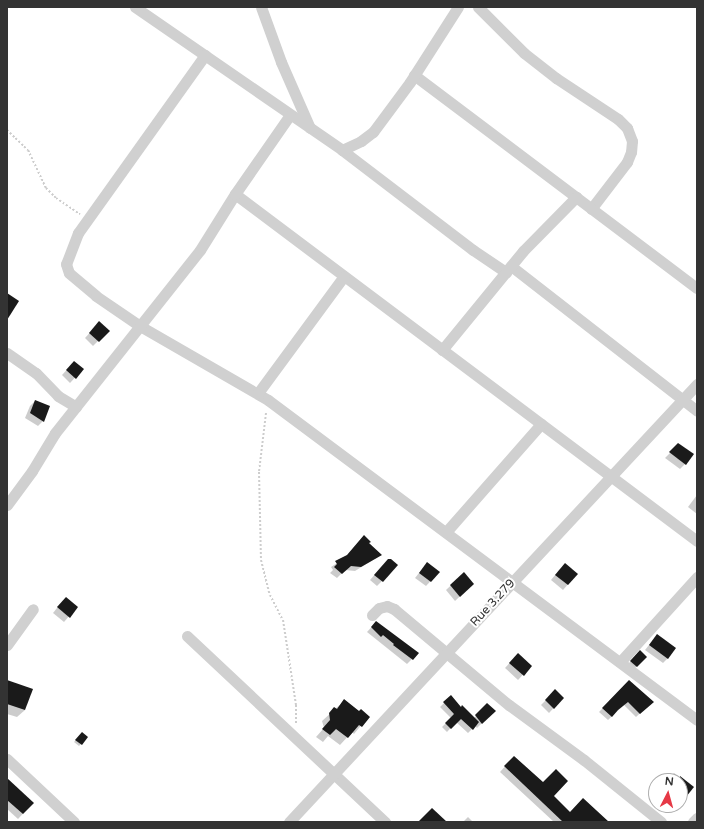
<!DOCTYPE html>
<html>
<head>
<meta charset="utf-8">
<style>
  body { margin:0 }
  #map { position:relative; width:704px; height:829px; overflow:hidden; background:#fff; font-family:"Varela Round",sans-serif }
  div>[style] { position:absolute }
  .shadow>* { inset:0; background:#0003 }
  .building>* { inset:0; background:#1a1a1a }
  .path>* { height:2px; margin-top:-1px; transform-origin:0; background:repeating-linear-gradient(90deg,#cdcdcd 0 2px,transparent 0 4px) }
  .street>* { height:11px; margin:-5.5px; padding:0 5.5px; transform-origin:5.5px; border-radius:5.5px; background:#d0d0d0 }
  span { translate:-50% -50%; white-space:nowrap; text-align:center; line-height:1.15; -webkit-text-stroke:4px #fff; paint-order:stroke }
  .street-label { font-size:12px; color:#333 }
  .frame { position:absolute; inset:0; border:8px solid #333; pointer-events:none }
  .north { position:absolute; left:648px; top:773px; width:40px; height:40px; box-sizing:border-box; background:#fff; border:1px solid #adadad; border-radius:50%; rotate:6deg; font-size:11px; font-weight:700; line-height:16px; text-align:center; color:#333 }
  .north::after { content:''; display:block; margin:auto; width:14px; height:18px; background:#e63946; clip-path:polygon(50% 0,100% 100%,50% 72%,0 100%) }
</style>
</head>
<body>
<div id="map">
  <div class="shadow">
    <i style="clip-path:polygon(95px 327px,108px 331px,93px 346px,85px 338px)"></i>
    <i style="clip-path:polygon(74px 362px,83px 369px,70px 383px,62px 375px)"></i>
    <i style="clip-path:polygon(35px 401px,48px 406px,43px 421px,38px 426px,25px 418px,30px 406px)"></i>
    <i style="clip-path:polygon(678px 445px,685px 464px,680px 469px,665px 458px)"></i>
    <i style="clip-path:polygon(697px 495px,697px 514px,688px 507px)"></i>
    <i style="clip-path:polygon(364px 536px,368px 543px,381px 555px,355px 571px,345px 570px,337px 578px,330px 573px,333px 570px,331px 567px,346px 557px)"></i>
    <i style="clip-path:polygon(383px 565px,382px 581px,377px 586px,370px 580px)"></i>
    <i style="clip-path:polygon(423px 568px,439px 572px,426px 586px,415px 578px)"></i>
    <i style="clip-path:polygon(560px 569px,577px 574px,563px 590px,551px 580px)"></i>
    <i style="clip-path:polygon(464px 573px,473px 584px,455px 601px,446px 590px)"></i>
    <i style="clip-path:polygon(61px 603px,77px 607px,64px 622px,53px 613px)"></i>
    <i style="clip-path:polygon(376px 622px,412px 659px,407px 664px,367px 632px)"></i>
    <i style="clip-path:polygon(653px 640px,668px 658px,663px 663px,645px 650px)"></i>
    <i style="clip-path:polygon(636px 656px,646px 657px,632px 671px,626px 666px)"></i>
    <i style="clip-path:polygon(513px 659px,531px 666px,518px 680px,505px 668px)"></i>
    <i style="clip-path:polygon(7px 681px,25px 710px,17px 717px,7px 714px)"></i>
    <i style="clip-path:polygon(629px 681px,652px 702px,636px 717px,624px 705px,608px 720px,599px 712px)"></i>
    <i style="clip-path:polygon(555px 691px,563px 698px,549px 713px,541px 705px)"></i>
    <i style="clip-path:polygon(451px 696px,460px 709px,474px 718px,487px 705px,494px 711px,477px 728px,475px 726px,468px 733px,456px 722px,447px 732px,442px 727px,451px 718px,440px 707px)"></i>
    <i style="clip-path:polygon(344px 701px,368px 717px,354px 734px,352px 732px,340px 745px,328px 736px,323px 742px,316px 737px,324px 728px,322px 721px)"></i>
    <i style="clip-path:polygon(80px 735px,81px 744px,79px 746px,74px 742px)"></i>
    <i style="clip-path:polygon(509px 762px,570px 813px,607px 822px,554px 822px,500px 772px)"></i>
    <i style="clip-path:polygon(674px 773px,693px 787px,680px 801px,680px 781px,667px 781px)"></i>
    <i style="clip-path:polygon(7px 785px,33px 803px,18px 819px,7px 809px)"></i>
    <i style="clip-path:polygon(468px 817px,473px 822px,463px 822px)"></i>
  </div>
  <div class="building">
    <i style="clip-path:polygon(7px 293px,19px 301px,7px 320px)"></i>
    <i style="clip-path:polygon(99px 321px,110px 331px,99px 342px,89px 333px)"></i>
    <i style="clip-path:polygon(74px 361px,84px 369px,76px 379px,66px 370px)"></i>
    <i style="clip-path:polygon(35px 400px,50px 406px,44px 422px,30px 413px)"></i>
    <i style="clip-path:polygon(678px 443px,694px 454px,686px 465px,669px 452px)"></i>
    <i style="clip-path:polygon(364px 535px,371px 542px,369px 543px,382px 555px,361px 567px,351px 566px,342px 574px,334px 567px,337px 564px,335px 561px,347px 555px)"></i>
    <i style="clip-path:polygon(388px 559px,391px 559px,398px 565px,383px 582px,374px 575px)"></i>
    <i style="clip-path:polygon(427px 562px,440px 572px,431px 582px,419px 573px)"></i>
    <i style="clip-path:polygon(565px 563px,578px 574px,568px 585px,555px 575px)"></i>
    <i style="clip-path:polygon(464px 572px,474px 584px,460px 597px,450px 585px)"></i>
    <i style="clip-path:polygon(66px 597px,78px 607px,70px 618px,57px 607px)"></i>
    <i style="clip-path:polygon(376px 621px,419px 653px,413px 660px,393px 645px,394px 644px,383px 635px,381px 637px,371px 627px)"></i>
    <i style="clip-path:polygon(657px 634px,676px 648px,668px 659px,649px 645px)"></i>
    <i style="clip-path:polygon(640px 650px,647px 657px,637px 667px,630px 661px)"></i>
    <i style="clip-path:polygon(518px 653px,532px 666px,524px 676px,509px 663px)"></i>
    <i style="clip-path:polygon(7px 680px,33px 689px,25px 710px,7px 704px)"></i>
    <i style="clip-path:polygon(629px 680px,654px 702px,640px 714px,628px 702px,618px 710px,612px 717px,602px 708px)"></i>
    <i style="clip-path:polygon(555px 689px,564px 698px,554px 709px,545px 700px)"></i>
    <i style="clip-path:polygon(451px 695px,461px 707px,462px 705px,479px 722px,473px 730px,461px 719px,451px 729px,445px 723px,454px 714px,443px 702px)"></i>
    <i style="clip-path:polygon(344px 699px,359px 711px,361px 709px,370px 717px,362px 727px,359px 725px,348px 738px,336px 729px,330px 735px,322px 729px,330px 720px,329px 713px,334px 707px,337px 709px)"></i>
    <i style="clip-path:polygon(487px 703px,496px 711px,482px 724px,475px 715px)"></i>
    <i style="clip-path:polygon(82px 732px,88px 737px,82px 745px,75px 740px)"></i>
    <i style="clip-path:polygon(514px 756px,543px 782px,556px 769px,568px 781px,554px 796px,570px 812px,583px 798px,609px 822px,563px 822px,504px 766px)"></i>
    <i style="clip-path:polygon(680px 776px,694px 787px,686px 797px,680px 792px)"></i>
    <i style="clip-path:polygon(7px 778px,34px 803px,23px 814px,7px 800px)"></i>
    <i style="clip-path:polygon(432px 808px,447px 822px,418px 822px)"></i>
  </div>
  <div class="path">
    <i style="left:7px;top:130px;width:29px;rotate:44deg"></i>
    <i style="left:28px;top:150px;width:42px;rotate:64.7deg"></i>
    <i style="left:46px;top:188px;width:14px;rotate:45deg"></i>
    <i style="left:56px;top:198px;width:29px;rotate:34deg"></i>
    <i style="left:266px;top:413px;width:59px;rotate:96.8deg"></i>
    <i style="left:259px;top:472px;width:88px;rotate:88.7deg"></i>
    <i style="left:261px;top:560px;width:36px;rotate:76deg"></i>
    <i style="left:270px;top:595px;width:28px;rotate:63deg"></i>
    <i style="left:283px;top:620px;width:86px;rotate:81.3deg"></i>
    <i style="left:296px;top:705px;width:19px;rotate:90deg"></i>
  </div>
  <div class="street">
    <i style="left:135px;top:7px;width:252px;rotate:34.6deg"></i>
    <i style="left:342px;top:150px;width:165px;rotate:37.4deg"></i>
    <i style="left:473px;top:250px;width:40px;rotate:34deg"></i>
    <i style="left:261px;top:7px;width:59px;rotate:70deg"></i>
    <i style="left:281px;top:62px;width:72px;rotate:66.3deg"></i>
    <i style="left:478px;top:7px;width:65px;rotate:45deg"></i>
    <i style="left:524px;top:53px;width:41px;rotate:38deg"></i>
    <i style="left:556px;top:78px;width:74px;rotate:33.5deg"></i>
    <i style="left:618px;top:119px;width:13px;rotate:45deg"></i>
    <i style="left:627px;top:128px;width:14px;rotate:69deg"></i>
    <i style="left:632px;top:141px;width:11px;rotate:95deg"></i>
    <i style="left:631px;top:152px;width:11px;rotate:112deg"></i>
    <i style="left:627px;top:162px;width:59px;rotate:127.5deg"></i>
    <i style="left:205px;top:55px;width:219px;rotate:125.5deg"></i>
    <i style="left:78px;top:233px;width:33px;rotate:111deg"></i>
    <i style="left:66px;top:264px;width:9px;rotate:72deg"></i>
    <i style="left:69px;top:273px;width:35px;rotate:40deg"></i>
    <i style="left:96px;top:296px;width:53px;rotate:34.3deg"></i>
    <i style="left:140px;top:326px;width:148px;rotate:30deg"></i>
    <i style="left:268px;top:400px;width:535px;rotate:36.72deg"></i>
    <i style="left:414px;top:75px;width:354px;rotate:37deg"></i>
    <i style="left:342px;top:150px;width:21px;rotate:-25deg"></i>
    <i style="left:361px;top:141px;width:15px;rotate:-37deg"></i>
    <i style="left:373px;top:132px;width:62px;rotate:-53.5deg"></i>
    <i style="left:410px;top:82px;width:89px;rotate:-57.4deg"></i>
    <i style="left:235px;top:194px;width:578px;rotate:36.91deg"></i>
    <i style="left:511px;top:266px;width:236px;rotate:37.9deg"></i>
    <i style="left:442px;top:350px;width:128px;rotate:-50.7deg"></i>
    <i style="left:523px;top:251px;width:76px;rotate:-45.5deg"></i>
    <i style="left:7px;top:353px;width:35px;rotate:35deg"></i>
    <i style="left:36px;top:373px;width:32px;rotate:46deg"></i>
    <i style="left:58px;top:396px;width:21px;rotate:31deg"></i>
    <i style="left:258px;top:393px;width:145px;rotate:-53.7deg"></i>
    <i style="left:7px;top:505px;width:42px;rotate:-53.7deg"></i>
    <i style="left:32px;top:471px;width:44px;rotate:-58.8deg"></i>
    <i style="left:55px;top:433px;width:233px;rotate:-51.6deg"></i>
    <i style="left:200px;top:250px;width:66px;rotate:-58deg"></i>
    <i style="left:235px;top:194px;width:96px;rotate:-55.2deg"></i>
    <i style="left:446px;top:532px;width:144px;rotate:-48.7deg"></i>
    <i style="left:372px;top:615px;width:10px;rotate:-45deg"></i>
    <i style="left:379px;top:608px;width:8px;rotate:-14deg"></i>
    <i style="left:387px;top:606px;width:8px;rotate:23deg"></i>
    <i style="left:394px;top:609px;width:150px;rotate:39.9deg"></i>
    <i style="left:509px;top:705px;width:93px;rotate:36.3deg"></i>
    <i style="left:584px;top:760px;width:99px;rotate:38.8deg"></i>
    <i style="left:187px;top:636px;width:272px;rotate:43.2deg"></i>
    <i style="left:7px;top:645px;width:44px;rotate:-54.2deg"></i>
    <i style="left:620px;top:662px;width:115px;rotate:-47.8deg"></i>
    <i style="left:7px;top:759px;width:92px;rotate:43.2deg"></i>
    <i style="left:289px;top:822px;width:599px;rotate:-47.03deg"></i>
    <i style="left:693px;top:822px;width:6px;rotate:-45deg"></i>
  </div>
  <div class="street-label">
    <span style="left:493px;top:603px;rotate:-47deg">Rue 3.279</span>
  </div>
  <div class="frame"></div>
  <div class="north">N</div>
</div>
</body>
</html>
